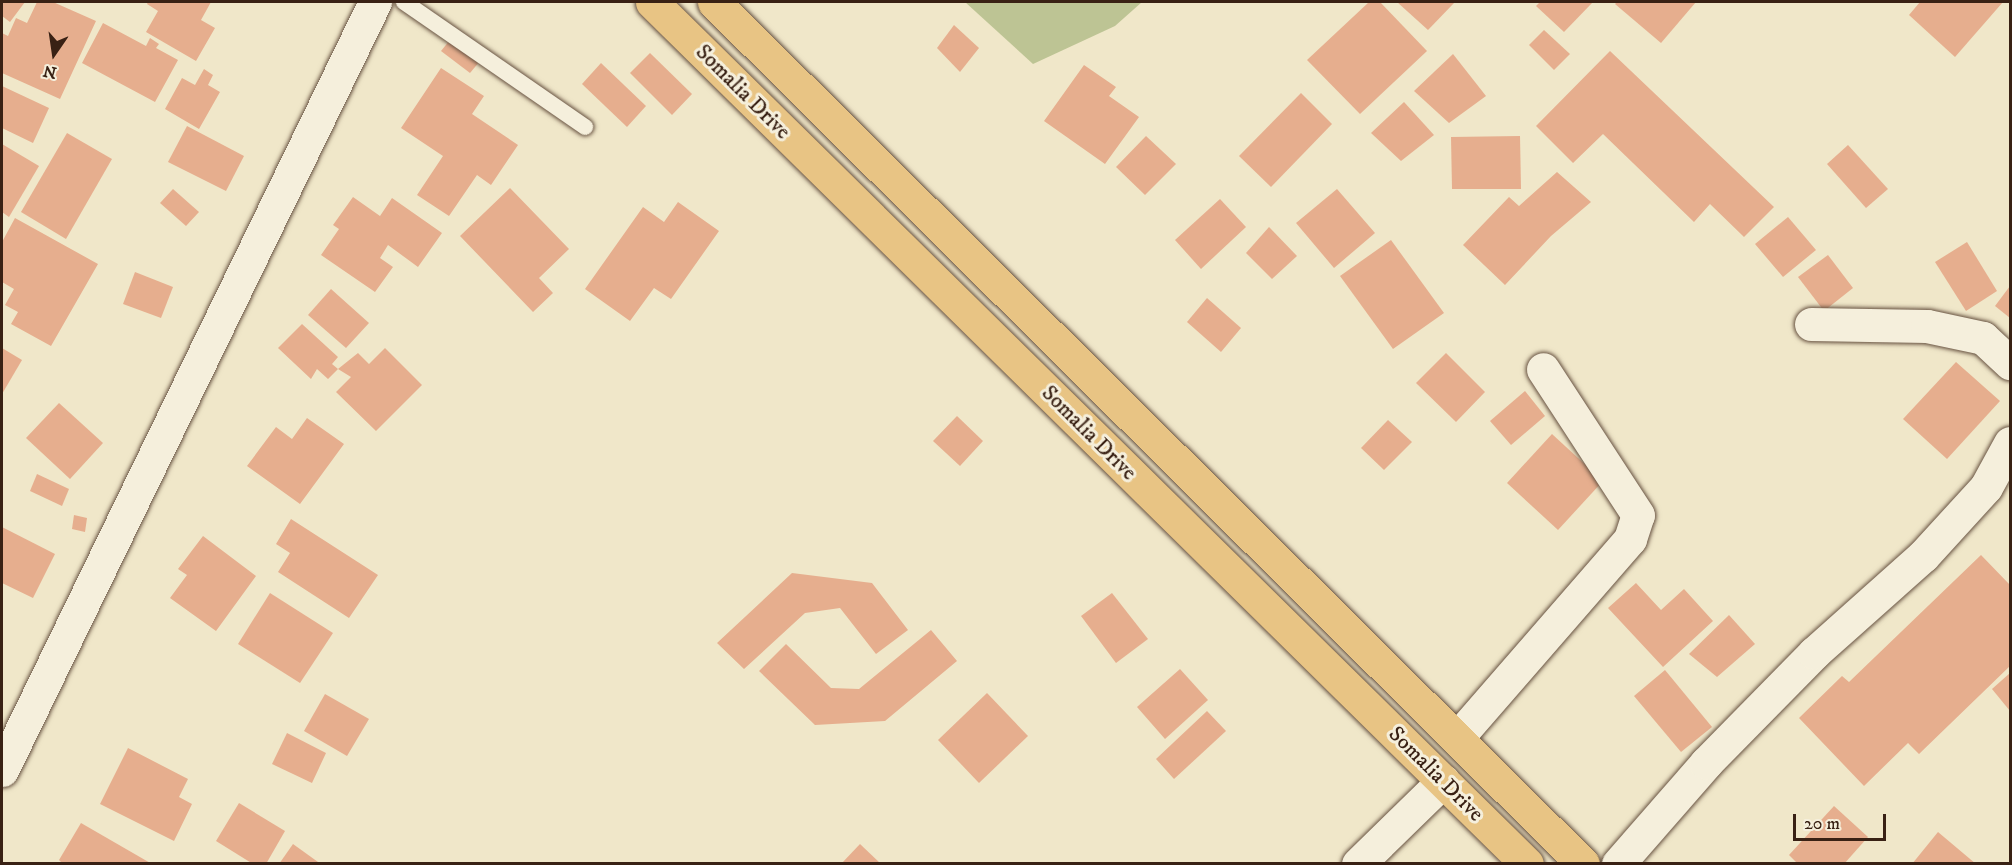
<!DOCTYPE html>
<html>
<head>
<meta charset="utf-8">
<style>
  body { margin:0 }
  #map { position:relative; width:2012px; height:865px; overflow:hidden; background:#f0e7c9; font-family:"IM FELL DW Pica",serif }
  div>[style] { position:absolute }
  .green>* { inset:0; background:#bdc494 }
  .building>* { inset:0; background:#e6ae8e }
  .roads { filter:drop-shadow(0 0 2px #675241) drop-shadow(0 0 2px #675241) }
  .lane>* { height:16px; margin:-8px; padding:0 8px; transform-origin:8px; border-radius:8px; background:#f5efdc }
  .street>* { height:33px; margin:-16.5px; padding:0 16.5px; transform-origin:16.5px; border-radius:16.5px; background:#f5efdc }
  .secondary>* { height:33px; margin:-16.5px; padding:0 16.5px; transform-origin:16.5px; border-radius:16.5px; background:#f5efdc }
  .primary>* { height:33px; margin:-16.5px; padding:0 16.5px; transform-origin:16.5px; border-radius:16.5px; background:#e8c484 }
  span { translate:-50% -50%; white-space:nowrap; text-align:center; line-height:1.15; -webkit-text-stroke:6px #f5efdc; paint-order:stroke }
  .street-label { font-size:22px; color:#392114 }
  .frame { position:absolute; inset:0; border:3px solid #392114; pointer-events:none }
  .north { position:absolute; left:24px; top:24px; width:60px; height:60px; -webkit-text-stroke:4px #f5efdc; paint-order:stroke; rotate:193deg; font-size:16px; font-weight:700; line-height:24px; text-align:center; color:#392114 }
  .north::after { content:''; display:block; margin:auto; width:21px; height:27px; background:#392114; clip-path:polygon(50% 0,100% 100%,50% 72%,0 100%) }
  .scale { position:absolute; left:1793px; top:814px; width:93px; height:27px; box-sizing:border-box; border:3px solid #392114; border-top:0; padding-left:8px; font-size:18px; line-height:21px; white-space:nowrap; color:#392114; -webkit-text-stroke:4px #f5efdc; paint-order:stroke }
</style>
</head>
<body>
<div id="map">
  <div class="green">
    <i style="clip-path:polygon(965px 2px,1142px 2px,1115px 26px,1033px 64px)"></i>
  </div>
  <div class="building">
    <i style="clip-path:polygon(2px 2px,25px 2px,10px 22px,2px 16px)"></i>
    <i style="clip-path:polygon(37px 2px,53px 2px,96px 21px,60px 99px,2px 73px,2px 33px,8px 36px,16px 18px,27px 23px)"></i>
    <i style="clip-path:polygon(148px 2px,211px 2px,201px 20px,215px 28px,196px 61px,146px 32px,158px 11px,147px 4px)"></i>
    <i style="clip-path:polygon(1369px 2px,1380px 2px,1427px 51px,1360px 114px,1307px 60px)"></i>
    <i style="clip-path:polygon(1397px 2px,1455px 2px,1428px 30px)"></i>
    <i style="clip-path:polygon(1540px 2px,1593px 2px,1564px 32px,1536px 6px)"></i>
    <i style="clip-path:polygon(1617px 2px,1696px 2px,1661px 43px,1615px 4px)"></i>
    <i style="clip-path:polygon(1920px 2px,2003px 2px,1955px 57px,1909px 15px)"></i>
    <i style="clip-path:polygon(103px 23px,146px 46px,150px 38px,159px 44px,156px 48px,178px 60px,155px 102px,82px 63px)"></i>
    <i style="clip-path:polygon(954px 25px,979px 48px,960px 72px,937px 48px)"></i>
    <i style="clip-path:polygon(1544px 30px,1570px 54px,1554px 70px,1529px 45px)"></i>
    <i style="clip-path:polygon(450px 40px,480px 61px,470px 73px,441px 51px)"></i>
    <i style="clip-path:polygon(1610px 51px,1774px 207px,1744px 237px,1710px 204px,1694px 222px,1603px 134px,1573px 163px,1536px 126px)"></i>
    <i style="clip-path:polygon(650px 53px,692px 94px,672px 115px,630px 73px)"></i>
    <i style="clip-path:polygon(1453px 54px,1486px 96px,1449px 123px,1414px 91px)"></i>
    <i style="clip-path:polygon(601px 63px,646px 106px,627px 127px,582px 84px)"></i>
    <i style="clip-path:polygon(1084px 65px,1116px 87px,1109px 96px,1139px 117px,1105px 164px,1044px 121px)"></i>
    <i style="clip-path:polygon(441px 68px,484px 96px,472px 114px,518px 145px,491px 185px,477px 175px,449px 216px,417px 195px,443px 156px,401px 128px)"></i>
    <i style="clip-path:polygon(204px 69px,213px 75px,208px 85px,220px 92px,199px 129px,165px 109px,182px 78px,195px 85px)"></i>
    <i style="clip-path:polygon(2px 86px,49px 108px,33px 143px,2px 128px)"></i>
    <i style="clip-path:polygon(1301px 93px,1332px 124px,1271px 187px,1239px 156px)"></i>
    <i style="clip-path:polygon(1404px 102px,1434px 135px,1401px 161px,1371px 133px)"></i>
    <i style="clip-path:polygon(187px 126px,244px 156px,226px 191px,168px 162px)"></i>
    <i style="clip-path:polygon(67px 133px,112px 159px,66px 239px,21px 212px)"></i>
    <i style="clip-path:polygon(1146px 136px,1176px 164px,1145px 195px,1116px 167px)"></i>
    <i style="clip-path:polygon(1520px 136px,1521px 189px,1452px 189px,1451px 137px)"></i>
    <i style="clip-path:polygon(2px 144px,39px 166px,9px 217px,2px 212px)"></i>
    <i style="clip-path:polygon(1848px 145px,1888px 189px,1866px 208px,1827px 164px)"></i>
    <i style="clip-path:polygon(1557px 172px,1591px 202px,1551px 236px,1505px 285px,1463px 245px,1509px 197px,1519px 206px)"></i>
    <i style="clip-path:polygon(510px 188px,569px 249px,539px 278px,553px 293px,533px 312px,460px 236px)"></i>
    <i style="clip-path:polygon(173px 189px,199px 212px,186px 226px,160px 203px)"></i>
    <i style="clip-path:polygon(1337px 189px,1375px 233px,1334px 268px,1296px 223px)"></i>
    <i style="clip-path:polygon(353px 197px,380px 216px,392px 198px,442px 233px,418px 267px,388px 245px,380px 258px,393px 267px,375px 292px,321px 255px,339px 229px,333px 225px)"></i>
    <i style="clip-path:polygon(1220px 199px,1246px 227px,1201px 269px,1175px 240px)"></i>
    <i style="clip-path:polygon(678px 202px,719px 231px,671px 299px,654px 288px,630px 321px,585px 289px,643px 207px,664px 222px)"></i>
    <i style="clip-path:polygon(1788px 217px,1816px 250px,1783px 277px,1755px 244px)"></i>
    <i style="clip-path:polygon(15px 218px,98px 264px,51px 346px,11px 324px,18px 312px,5px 305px,14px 289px,2px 282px,2px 242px)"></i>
    <i style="clip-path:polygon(1269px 227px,1297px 256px,1272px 279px,1246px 253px)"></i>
    <i style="clip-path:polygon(1391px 240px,1444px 313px,1393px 349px,1340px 276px)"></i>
    <i style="clip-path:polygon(1967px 242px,1997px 291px,1966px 311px,1935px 262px)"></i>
    <i style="clip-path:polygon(1828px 255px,1853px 288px,1824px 311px,1798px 277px)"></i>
    <i style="clip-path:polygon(135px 272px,173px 287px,161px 318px,123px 304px)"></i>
    <i style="clip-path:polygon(2010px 286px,2010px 318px,1995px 306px)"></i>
    <i style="clip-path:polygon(331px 289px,369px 323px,346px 348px,308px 315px)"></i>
    <i style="clip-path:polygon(1207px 298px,1241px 328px,1221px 352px,1187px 322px)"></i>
    <i style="clip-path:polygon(302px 324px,338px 357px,332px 364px,338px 369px,328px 379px,317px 369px,311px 379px,278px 348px)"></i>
    <i style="clip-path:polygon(2px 348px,22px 360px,2px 394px)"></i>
    <i style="clip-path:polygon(385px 348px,422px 385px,376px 431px,336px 392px,351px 377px,338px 369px,358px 353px,369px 364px)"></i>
    <i style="clip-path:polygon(1446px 353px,1485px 392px,1456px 422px,1416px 383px)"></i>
    <i style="clip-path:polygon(1956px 362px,2000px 401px,1947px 459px,1903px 419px)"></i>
    <i style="clip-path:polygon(1525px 391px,1545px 416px,1511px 445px,1490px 421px)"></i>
    <i style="clip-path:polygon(59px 403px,103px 443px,70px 479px,26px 438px)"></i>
    <i style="clip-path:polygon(957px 416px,983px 441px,960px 466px,933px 441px)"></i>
    <i style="clip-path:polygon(307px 418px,344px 444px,300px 504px,247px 466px,276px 427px,292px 439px)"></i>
    <i style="clip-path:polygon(1388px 420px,1412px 442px,1384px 470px,1361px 448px)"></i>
    <i style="clip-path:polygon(1552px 434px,1603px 481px,1558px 530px,1507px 483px)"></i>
    <i style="clip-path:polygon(37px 474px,69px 489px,62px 506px,30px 491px)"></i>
    <i style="clip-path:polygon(74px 515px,87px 518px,85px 532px,72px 529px)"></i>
    <i style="clip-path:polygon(291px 519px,378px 575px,349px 618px,278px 572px,290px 553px,276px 544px)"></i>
    <i style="clip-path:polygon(2px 527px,55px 554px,33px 598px,2px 583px)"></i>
    <i style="clip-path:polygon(203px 536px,256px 576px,216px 631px,170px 598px,187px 575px,178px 569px)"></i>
    <i style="clip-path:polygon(1981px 555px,2010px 585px,2010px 666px,1919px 754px,1908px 743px,1864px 786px,1799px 718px,1842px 676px,1849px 682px)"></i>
    <i style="clip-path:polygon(792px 573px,872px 583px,908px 630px,876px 654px,840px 608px,805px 613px,744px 669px,717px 643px)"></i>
    <i style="clip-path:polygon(1636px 583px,1661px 610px,1684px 589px,1713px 621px,1663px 667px,1608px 608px)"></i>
    <i style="clip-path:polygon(270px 593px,333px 633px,300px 683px,238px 644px)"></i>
    <i style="clip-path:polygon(1112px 593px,1148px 639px,1116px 663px,1081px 616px)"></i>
    <i style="clip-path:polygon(1729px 615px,1755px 644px,1717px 677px,1689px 654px)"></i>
    <i style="clip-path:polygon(931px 630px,957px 661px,885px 721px,815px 725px,759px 671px,786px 644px,831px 688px,859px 689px)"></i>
    <i style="clip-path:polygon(1180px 669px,1208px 700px,1165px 739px,1137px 707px)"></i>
    <i style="clip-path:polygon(1665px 670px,1712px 727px,1681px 752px,1634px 696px)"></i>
    <i style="clip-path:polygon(2010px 673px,2010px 711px,1992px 689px)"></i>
    <i style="clip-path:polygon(987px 693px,1028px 736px,979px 783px,938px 740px)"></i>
    <i style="clip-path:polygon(325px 694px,369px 719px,347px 756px,304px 731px)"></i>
    <i style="clip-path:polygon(1207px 711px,1226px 731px,1174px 779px,1156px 759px)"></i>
    <i style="clip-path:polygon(287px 733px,326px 753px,312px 783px,272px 764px)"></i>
    <i style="clip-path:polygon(128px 748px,188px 779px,179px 797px,192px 804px,174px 841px,100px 804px)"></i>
    <i style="clip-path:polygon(239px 803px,285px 831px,266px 864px,253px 864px,216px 841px)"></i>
    <i style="clip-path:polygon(1834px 806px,1868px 837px,1844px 864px,1798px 864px,1789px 855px)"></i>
    <i style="clip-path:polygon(81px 823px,152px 864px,63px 864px,59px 860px)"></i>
    <i style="clip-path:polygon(1938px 832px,1976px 864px,1912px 864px)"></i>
    <i style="clip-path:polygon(293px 844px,318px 862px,317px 864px,279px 864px)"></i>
    <i style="clip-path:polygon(860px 844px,881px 864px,841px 864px)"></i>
  </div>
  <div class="roads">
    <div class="lane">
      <i style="left:404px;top:2px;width:220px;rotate:34.6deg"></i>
    </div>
    <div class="street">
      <i style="left:1811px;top:324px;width:116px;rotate:1deg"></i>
      <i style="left:1927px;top:326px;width:57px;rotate:12.1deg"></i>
      <i style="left:1983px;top:338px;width:37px;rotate:43deg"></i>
      <i style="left:1457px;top:738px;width:264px;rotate:-49deg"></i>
      <i style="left:1630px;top:539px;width:25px;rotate:-72deg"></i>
      <i style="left:1638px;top:515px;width:174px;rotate:-123.1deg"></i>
      <i style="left:1358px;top:864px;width:119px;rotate:-44.3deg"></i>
      <i style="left:1618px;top:864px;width:134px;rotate:-48.9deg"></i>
      <i style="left:1706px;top:763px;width:154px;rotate:-45.5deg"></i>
      <i style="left:1814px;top:653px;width:146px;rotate:-41.7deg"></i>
      <i style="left:1923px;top:556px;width:93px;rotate:-47.6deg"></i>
      <i style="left:1986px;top:487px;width:50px;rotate:-61.4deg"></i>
    </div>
    <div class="secondary">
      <i style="left:2px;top:770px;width:854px;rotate:-64.1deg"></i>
    </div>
    <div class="primary">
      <i style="left:652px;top:2px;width:1228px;rotate:44.57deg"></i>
      <i style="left:714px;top:2px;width:1224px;rotate:44.77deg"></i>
    </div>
  </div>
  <div class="street-label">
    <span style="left:743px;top:92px;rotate:45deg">Somalia Drive</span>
    <span style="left:1089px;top:433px;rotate:45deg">Somalia Drive</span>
    <span style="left:1436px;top:774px;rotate:45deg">Somalia Drive</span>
  </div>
  <div class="frame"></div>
  <div class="north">N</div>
  <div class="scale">20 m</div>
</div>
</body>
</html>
